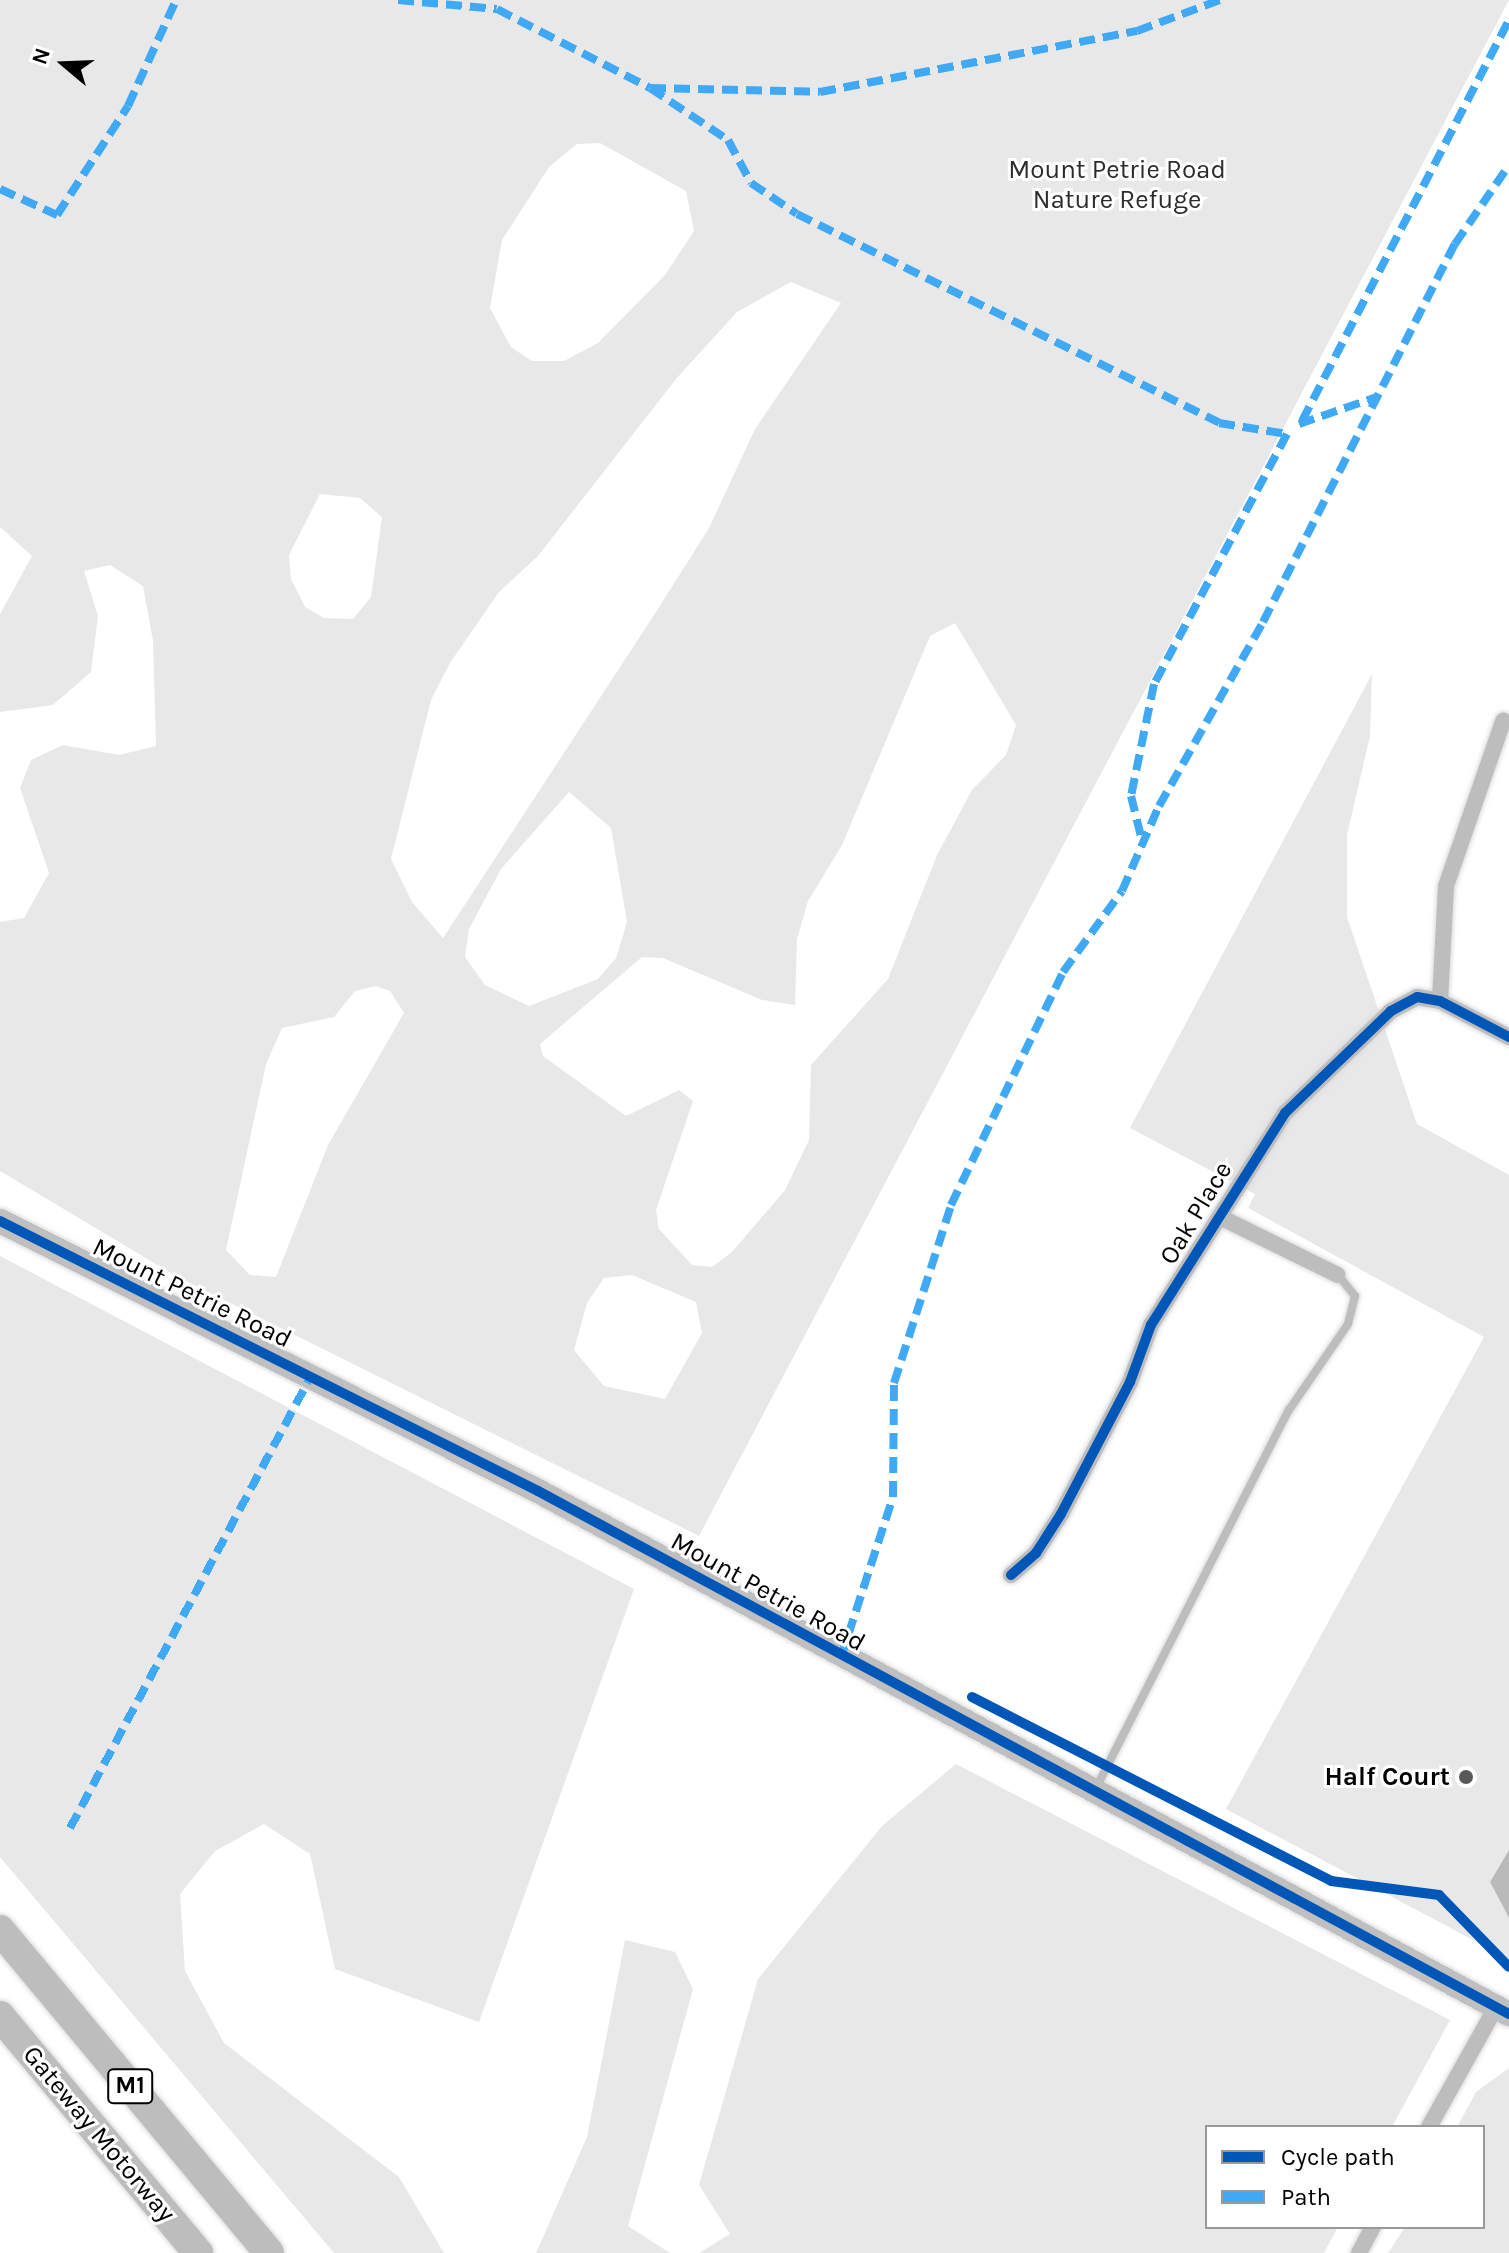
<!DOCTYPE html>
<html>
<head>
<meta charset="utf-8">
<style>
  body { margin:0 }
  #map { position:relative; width:1509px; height:2253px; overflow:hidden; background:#fff; font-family:Karla,sans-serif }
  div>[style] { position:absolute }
  .green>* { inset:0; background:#e8e8e8 }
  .water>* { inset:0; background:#bababa }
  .roads { filter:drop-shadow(0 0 2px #dbdbdb) drop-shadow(0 0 2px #dbdbdb) }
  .lane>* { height:8px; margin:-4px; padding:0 4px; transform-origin:4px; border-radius:4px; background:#bdbdbd }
  .street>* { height:16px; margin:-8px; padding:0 8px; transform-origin:8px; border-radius:8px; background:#bdbdbd }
  .secondary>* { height:24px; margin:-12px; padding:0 12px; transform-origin:12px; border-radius:12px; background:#bfbfbf }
  .highway>* { height:30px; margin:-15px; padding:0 15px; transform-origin:15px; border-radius:15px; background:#bdbdbd }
  .quiet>* { height:8px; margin-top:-4px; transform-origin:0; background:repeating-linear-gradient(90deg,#3fa9f5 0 16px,transparent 0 24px) }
  .cycleway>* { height:10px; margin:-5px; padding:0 5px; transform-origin:5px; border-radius:5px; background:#0057b8 }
  .dots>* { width:22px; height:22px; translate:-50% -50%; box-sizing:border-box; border:4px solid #fff; border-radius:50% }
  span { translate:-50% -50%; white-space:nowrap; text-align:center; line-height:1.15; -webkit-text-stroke:6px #fff; paint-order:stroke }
  .shield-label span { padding:2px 6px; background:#fff; border:2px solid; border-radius:6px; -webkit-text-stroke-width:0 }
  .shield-label { font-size:24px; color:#000; font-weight:700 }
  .park-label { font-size:26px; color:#2c2c2c }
  .street-label { font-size:26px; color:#000 }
  .poi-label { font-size:26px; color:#000; font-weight:700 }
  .right { translate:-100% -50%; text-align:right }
  .legend { position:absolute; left:1205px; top:2125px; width:280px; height:104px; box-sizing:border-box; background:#fff; border:2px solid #999; margin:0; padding:10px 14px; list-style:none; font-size:24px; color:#000 }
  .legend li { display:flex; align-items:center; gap:16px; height:40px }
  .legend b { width:40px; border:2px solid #999 }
  .north { position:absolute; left:24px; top:24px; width:80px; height:80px; -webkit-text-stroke:6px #fff; paint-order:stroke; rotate:289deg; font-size:22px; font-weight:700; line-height:32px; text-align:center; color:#000 }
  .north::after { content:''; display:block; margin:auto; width:28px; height:36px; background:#000; clip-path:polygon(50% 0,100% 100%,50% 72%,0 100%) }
</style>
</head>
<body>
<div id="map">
  <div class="green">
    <i style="clip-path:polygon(evenodd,0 0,1509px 0,699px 1536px,176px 1276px,0 1171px,0 922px,24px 918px,49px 873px,20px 788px,31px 760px,63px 745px,119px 755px,156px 746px,153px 641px,143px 586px,110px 565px,84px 571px,98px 616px,91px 672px,53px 705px,0 712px,0 614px,32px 556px,0 527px,0 0,600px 143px,686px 191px,694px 231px,665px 275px,598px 343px,564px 361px,532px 361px,511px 347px,490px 308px,502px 240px,549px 167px,577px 144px,600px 143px,0 0,791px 282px,841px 303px,755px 429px,709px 528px,656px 612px,443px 938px,412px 902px,391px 859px,431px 700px,450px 663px,499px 592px,538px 556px,676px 379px,737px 312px,791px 282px,0 0,320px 494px,360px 498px,382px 517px,371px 597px,353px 619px,324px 618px,305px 607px,291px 579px,289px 555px,320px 494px,0 0,955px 623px,1016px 725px,1006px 755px,972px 790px,937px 855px,888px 979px,811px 1065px,809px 1140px,785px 1190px,732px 1252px,712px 1267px,692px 1265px,659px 1229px,656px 1210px,693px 1101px,679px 1090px,626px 1116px,543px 1056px,540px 1044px,642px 957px,663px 958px,762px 1000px,795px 1005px,797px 939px,808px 901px,842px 845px,930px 636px,955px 623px,0 0,569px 792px,611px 828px,627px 922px,616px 958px,598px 979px,529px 1006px,485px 985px,465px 957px,469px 929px,501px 869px,569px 792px,0 0,376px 986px,390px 991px,404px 1013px,328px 1145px,276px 1277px,250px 1275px,226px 1250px,266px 1064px,282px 1028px,334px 1017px,355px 991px,376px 986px,0 0,632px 1275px,696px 1302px,702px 1333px,665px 1399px,604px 1386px,574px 1350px,587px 1303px,604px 1278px,632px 1275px)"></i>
    <i style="clip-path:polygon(1372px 674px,1370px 736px,1347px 835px,1347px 917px,1417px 1124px,1509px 1175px,1509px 1850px,1490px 1882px,1509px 1918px,1509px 1959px,1226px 1809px,1484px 1337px,1248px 1208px,1255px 1194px,1130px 1128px)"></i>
    <i style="clip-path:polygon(0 1256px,634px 1589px,479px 2022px,335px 1969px,310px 1854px,264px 1824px,215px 1851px,180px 1894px,185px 1971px,224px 2043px,399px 2177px,444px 2253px,334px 2253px,0 1857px)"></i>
    <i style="clip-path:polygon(956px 1764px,1450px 2020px,1392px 2127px,1207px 2127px,1207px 2227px,1338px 2227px,1324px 2253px,699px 2253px,730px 2234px,699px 2185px,758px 1979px,882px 1826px)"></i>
    <i style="clip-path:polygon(625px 1940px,675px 1952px,693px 1989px,628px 2226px,670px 2253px,536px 2253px,587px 2137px)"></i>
    <i style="clip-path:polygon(1509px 2068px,1509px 2253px,1388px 2253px,1405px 2227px,1483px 2227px,1483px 2127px,1457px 2127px,1476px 2092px)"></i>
  </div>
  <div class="water">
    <i style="clip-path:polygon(1509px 1850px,1509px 1918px,1490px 1882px)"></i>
  </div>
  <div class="roads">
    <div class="lane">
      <i style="left:1095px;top:1790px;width:427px;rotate:-63deg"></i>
      <i style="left:1289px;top:1410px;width:104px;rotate:-55.5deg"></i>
      <i style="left:1348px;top:1324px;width:29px;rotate:-76deg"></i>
      <i style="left:1355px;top:1296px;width:27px;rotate:-129deg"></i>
    </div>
    <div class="street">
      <i style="left:1440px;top:1001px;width:115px;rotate:-87deg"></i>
      <i style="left:1446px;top:886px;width:175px;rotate:-70.9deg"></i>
      <i style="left:1220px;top:1217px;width:131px;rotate:26.2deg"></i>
      <i style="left:1011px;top:1575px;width:33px;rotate:-41deg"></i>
      <i style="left:1036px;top:1553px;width:46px;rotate:-57.3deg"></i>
      <i style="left:1061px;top:1514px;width:149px;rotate:-62.4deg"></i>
      <i style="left:1130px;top:1382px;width:61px;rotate:-69.8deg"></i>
      <i style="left:1151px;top:1325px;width:251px;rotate:-57.7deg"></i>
      <i style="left:1285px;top:1113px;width:147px;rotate:-43.9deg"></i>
      <i style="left:1391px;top:1011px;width:30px;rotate:-28deg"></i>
      <i style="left:1417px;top:997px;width:23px;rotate:10deg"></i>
      <i style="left:1440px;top:1001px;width:78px;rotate:27.6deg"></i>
      <i style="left:1429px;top:2127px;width:137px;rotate:-60.8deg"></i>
      <i style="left:1359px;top:2253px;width:30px;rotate:-62deg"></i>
    </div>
    <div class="secondary">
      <i style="left:0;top:1221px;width:602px;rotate:26.65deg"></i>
      <i style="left:538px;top:1491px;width:1103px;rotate:28.31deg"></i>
    </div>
    <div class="highway">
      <i style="left:0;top:1930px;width:420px;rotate:50.2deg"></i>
      <i style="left:0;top:2016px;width:309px;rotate:50.1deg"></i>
    </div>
  </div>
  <div class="quiet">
    <i style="left:398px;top:0;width:99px;rotate:5.2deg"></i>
    <i style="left:497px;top:9px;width:172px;rotate:27.3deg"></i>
    <i style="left:650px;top:88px;width:94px;rotate:33.7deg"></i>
    <i style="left:728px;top:140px;width:49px;rotate:61.9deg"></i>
    <i style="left:751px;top:183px;width:55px;rotate:34deg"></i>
    <i style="left:797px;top:214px;width:471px;rotate:26.3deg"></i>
    <i style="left:1219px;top:423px;width:69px;rotate:9.2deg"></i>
    <i style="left:1287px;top:434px;width:283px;rotate:118deg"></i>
    <i style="left:1154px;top:684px;width:114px;rotate:101.6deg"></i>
    <i style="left:1131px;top:796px;width:50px;rotate:76.2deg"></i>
    <i style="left:650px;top:88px;width:170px;rotate:1.3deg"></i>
    <i style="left:820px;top:92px;width:323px;rotate:-10.9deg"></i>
    <i style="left:1137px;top:31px;width:89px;rotate:-20.5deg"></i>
    <i style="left:0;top:189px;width:63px;rotate:24.5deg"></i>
    <i style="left:57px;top:215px;width:130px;rotate:-56.9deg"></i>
    <i style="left:128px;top:106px;width:116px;rotate:-65.6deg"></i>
    <i style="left:1302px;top:421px;width:451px;rotate:-62.7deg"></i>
    <i style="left:1299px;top:424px;width:83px;rotate:-19.1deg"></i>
    <i style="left:841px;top:1657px;width:168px;rotate:-72deg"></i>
    <i style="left:893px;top:1497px;width:114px;rotate:-89.5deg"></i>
    <i style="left:894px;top:1383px;width:187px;rotate:-72.2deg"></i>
    <i style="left:951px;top:1205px;width:259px;rotate:-64.3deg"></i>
    <i style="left:1063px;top:972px;width:100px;rotate:-53.9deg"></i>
    <i style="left:1122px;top:891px;width:93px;rotate:-66.5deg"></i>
    <i style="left:1159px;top:806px;width:211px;rotate:-60.5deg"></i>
    <i style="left:1263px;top:622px;width:424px;rotate:-63.1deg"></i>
    <i style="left:1455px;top:244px;width:96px;rotate:-55.6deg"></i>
    <i style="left:70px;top:1828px;width:514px;rotate:-61.94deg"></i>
  </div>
  <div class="cycleway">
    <i style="left:0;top:1221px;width:602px;rotate:26.65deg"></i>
    <i style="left:538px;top:1491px;width:1103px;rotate:28.31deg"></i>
    <i style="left:1011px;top:1575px;width:33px;rotate:-41deg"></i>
    <i style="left:1036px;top:1553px;width:46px;rotate:-57.3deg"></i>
    <i style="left:1061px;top:1514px;width:149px;rotate:-62.4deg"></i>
    <i style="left:1130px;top:1382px;width:61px;rotate:-69.8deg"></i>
    <i style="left:1151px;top:1325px;width:251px;rotate:-57.7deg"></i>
    <i style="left:1285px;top:1113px;width:147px;rotate:-43.9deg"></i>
    <i style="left:1391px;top:1011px;width:30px;rotate:-28deg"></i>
    <i style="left:1417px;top:997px;width:23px;rotate:10deg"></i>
    <i style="left:1440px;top:1001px;width:78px;rotate:27.6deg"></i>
    <i style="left:972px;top:1697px;width:403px;rotate:27.1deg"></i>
    <i style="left:1331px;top:1881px;width:109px;rotate:7.4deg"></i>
    <i style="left:1439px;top:1895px;width:100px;rotate:45.8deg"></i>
  </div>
  <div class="dots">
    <i style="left:1466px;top:1777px;background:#595959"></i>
  </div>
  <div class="shield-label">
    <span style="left:130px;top:2086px">M1</span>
  </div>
  <div class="park-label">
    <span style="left:1117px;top:185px">Mount Petrie Road<br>Nature Refuge</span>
  </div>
  <div class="street-label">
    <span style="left:1196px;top:1213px;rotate:-59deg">Oak Place</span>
    <span style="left:192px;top:1293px;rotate:26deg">Mount Petrie Road</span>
    <span style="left:768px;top:1592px;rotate:29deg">Mount Petrie Road</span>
    <span style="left:99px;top:2134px;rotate:50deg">Gateway Motorway</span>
  </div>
  <div class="poi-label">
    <span class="right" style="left:1450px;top:1777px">Half Court</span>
  </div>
  <ul class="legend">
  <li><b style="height:10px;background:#0057b8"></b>Cycle path</li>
  <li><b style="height:10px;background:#3fa9f5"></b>Path</li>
  </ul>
  <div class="north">N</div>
</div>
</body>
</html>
